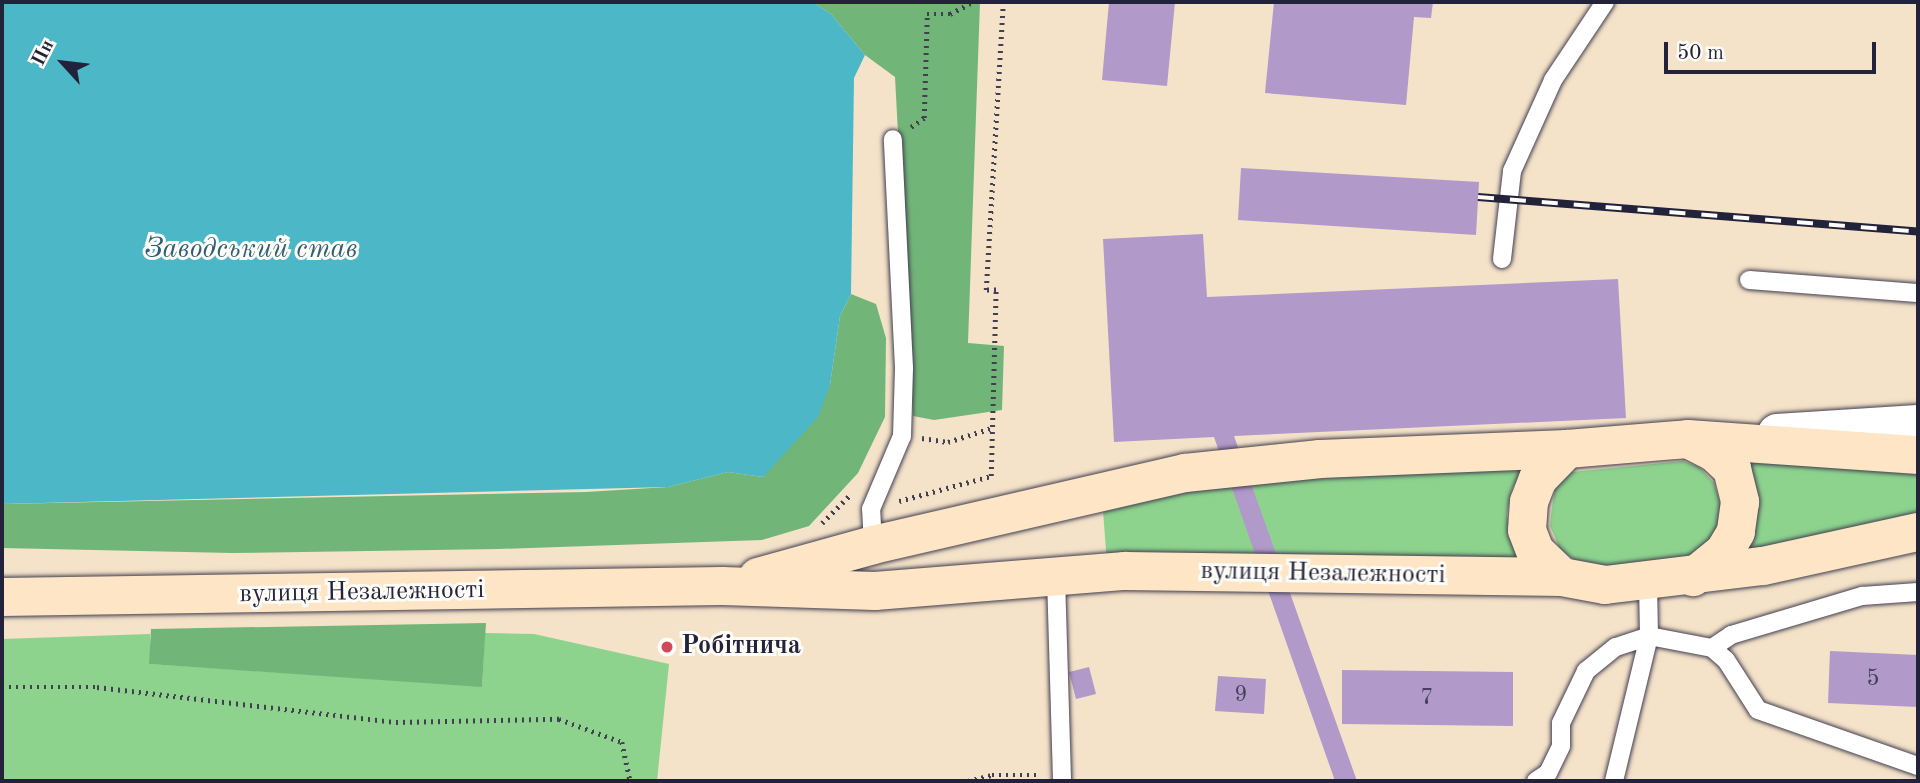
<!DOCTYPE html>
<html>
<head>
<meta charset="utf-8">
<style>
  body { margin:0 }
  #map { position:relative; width:1920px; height:783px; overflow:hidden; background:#f4e2c9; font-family:"Old Standard TT",serif }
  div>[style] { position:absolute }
  .green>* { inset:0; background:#8dd38e }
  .forest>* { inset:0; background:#72b579 }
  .water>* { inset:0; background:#4bb7c7 }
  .building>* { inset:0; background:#b199ca }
  .path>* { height:4.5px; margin-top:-2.25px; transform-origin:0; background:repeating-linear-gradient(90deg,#423f50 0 2px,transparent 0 7px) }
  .roads { filter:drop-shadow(0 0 2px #423f50) drop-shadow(0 0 2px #423f50) }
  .service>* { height:18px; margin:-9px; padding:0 9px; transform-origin:9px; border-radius:9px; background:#fff }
  .tertiary>* { height:38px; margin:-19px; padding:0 19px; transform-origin:19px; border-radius:19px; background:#fff }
  .secondary>* { height:38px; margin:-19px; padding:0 19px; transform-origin:19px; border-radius:19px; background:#fde5c5 }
  .rail>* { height:8px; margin-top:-4px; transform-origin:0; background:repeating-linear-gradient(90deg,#fdfcf7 0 16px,#22223b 0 32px); box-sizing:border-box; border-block:2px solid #22223b }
  .dots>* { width:19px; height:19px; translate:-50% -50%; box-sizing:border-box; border:4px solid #fdfcf7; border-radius:50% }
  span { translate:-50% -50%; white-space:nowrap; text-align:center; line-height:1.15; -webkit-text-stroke:6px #fdfcf7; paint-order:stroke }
  .number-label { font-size:23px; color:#46405f }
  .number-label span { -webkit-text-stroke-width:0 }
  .street-label { font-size:26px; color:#22223b }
  .poi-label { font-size:26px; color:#22223b; font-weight:700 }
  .left { translate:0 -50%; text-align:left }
  .water-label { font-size:28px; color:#325e73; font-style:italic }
  .frame { position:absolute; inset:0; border:4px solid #22223b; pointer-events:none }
  .north { position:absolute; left:28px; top:28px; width:70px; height:70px; -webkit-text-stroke:5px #fdfcf7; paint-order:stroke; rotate:297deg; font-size:19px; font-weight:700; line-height:28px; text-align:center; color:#22223b }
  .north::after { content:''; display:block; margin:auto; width:24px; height:32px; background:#22223b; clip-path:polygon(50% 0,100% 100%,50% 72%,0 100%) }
  .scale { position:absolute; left:1664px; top:42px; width:212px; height:32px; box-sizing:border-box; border:4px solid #22223b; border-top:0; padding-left:9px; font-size:21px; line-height:24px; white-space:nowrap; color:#22223b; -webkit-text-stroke:5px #fdfcf7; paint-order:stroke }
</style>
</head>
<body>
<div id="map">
  <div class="green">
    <i style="clip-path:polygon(1740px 456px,1918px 469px,1918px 514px,1745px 554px)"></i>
    <i style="clip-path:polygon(1528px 460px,1512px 489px,1507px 514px,1510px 538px,1523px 562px,1107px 563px,1103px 511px,1190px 490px)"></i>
    <i style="clip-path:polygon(1683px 461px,1699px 467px,1714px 483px,1722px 510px,1721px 527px,1686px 565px,1628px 570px,1580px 564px,1560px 549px,1550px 526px,1552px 507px,1556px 484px,1572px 472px)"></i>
    <i style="clip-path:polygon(485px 633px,534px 634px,669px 664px,657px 781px,2px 781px,2px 639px,150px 634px,150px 664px,482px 686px)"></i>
  </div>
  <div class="forest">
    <i style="clip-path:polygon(813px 2px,980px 2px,968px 343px,1004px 346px,1002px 410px,934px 420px,913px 416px,895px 77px,865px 55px,831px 14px)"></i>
    <i style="clip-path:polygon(851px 294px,876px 304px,886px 338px,885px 417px,858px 473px,809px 526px,762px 540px,498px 549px,232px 553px,2px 548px,2px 504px,586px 492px,668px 487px,728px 472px,763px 477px,830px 385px,840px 316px)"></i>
    <i style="clip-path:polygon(486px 623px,482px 687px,149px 664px,151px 629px)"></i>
  </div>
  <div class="water">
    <i style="clip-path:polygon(2px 2px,813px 2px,831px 14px,865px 55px,854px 78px,851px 294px,840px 316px,830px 385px,818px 417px,763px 477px,728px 472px,668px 487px,2px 504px)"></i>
  </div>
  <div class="building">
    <i style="clip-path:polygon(1109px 2px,1175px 2px,1167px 86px,1102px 80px)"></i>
    <i style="clip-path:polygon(1274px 2px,1433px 2px,1431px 18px,1414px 17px,1406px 105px,1265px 93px)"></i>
    <i style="clip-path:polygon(1241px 168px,1479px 182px,1476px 235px,1238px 220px)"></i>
    <i style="clip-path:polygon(1203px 234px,1207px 297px,1618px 279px,1626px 418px,1234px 436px,1357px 781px,1335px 781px,1214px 437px,1114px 442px,1103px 239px)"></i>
    <i style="clip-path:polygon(1830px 651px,1918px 655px,1918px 707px,1828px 703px)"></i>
    <i style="clip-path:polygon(1089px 667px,1096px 694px,1076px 699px,1069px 672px)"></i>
    <i style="clip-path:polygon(1342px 670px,1513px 672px,1513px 726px,1342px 724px)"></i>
    <i style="clip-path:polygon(1218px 676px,1266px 679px,1264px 714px,1215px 711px)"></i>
  </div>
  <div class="path">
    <i style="left:911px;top:127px;width:16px;rotate:-35deg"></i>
    <i style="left:924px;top:118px;width:104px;rotate:-88.3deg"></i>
    <i style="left:927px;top:14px;width:23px"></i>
    <i style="left:950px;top:14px;width:26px;rotate:-28deg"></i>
    <i style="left:922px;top:438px;width:26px;rotate:9deg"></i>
    <i style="left:948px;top:442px;width:46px;rotate:-17.7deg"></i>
    <i style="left:899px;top:501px;width:95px;rotate:-15.2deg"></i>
    <i style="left:991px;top:476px;width:186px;rotate:-88.5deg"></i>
    <i style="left:996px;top:290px;width:10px;rotate:180deg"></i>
    <i style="left:986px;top:290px;width:289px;rotate:-86.6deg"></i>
    <i style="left:822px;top:523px;width:40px;rotate:-45deg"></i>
    <i style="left:2px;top:687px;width:95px"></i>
    <i style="left:97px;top:687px;width:301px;rotate:6.7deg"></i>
    <i style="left:396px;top:722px;width:163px;rotate:-1.1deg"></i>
    <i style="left:559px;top:719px;width:67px;rotate:20.1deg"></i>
    <i style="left:622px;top:742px;width:40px;rotate:78deg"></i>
    <i style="left:968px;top:781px;width:25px;rotate:-14deg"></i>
    <i style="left:992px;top:775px;width:48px"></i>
  </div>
  <div class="roads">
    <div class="service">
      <i style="left:1502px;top:259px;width:89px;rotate:-83.5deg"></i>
      <i style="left:1512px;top:171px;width:100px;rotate:-65.7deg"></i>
      <i style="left:1553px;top:80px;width:94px;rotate:-56.3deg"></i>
      <i style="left:1749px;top:280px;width:169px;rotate:4.4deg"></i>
      <i style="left:873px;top:545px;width:36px;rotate:-93deg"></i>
      <i style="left:871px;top:509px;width:79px;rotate:-67deg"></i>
      <i style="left:902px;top:436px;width:68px;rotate:-88.3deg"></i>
      <i style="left:904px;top:368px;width:229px;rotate:-92.8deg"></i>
      <i style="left:1056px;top:577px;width:204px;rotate:88.3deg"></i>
      <i style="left:1648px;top:583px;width:53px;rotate:88.9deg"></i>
      <i style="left:1649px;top:636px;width:64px;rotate:10.8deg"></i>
      <i style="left:1712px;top:648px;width:18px;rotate:41deg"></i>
      <i style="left:1726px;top:660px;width:59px;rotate:57.4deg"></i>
      <i style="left:1758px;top:710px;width:170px;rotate:19.3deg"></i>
      <i style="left:1712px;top:648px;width:23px;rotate:-34deg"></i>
      <i style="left:1731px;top:635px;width:137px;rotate:-16.6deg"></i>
      <i style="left:1862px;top:596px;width:56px;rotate:-4.1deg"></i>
      <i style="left:1536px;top:781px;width:14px;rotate:-34deg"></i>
      <i style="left:1548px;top:773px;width:30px;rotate:-64deg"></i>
      <i style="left:1561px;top:746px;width:23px;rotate:-90deg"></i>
      <i style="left:1561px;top:723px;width:58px;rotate:-64.3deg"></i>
      <i style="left:1586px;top:671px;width:38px;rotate:-39deg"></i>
      <i style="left:1616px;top:647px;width:35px;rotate:-18deg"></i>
      <i style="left:1614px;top:781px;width:149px;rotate:-76.4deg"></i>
    </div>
    <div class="tertiary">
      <i style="left:1777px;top:433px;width:141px;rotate:-3.7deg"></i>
    </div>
    <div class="secondary">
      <i style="left:1690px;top:440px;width:27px;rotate:27deg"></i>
      <i style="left:1714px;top:452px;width:25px;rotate:43deg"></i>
      <i style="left:1732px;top:469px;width:34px;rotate:76deg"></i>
      <i style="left:1740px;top:502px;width:30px;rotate:98deg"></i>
      <i style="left:1736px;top:532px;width:23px;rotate:121deg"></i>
      <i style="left:1724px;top:552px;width:40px;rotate:141deg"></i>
      <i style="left:758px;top:577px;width:119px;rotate:-15.5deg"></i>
      <i style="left:873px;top:545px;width:320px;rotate:-13deg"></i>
      <i style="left:1185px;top:473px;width:136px;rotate:-5.9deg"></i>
      <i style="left:1320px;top:459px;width:247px;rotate:-2.3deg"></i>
      <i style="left:1567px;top:449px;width:121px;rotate:-4.7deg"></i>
      <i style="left:1688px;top:439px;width:231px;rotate:4deg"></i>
      <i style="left:1562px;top:577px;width:37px;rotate:-136deg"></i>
      <i style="left:1535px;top:551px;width:22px;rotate:-111deg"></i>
      <i style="left:1527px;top:530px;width:28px;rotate:-86deg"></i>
      <i style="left:1529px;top:502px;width:25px;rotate:-69deg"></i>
      <i style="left:1538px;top:479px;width:42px;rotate:-46deg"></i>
      <i style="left:2px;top:597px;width:720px;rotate:-0.88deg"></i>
      <i style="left:722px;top:586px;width:153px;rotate:1.9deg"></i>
      <i style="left:875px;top:591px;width:251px;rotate:-4.6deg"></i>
      <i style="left:1125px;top:571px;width:437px;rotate:0.8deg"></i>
      <i style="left:1562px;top:577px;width:44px;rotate:10.5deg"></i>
      <i style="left:1605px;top:585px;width:159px;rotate:-6.9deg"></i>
      <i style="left:1763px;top:566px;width:159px;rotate:-12.4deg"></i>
    </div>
  </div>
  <div class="rail">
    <i style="left:1478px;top:197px;width:441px;rotate:4.5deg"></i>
  </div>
  <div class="dots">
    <i style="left:667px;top:647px;background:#d1495b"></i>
  </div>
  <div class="number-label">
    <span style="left:1873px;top:679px">5</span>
    <span style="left:1241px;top:695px">9</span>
    <span style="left:1427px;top:698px">7</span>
  </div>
  <div class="street-label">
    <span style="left:1323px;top:574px;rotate:1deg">вулиця Незалежності</span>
    <span style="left:362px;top:593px;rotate:-1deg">вулиця Незалежності</span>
  </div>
  <div class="poi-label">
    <span class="left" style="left:681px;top:647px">Робітнича</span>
  </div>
  <div class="water-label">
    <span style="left:251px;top:250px">Заводський став</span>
  </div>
  <div class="frame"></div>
  <div class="north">Пн</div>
  <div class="scale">50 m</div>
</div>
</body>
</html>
